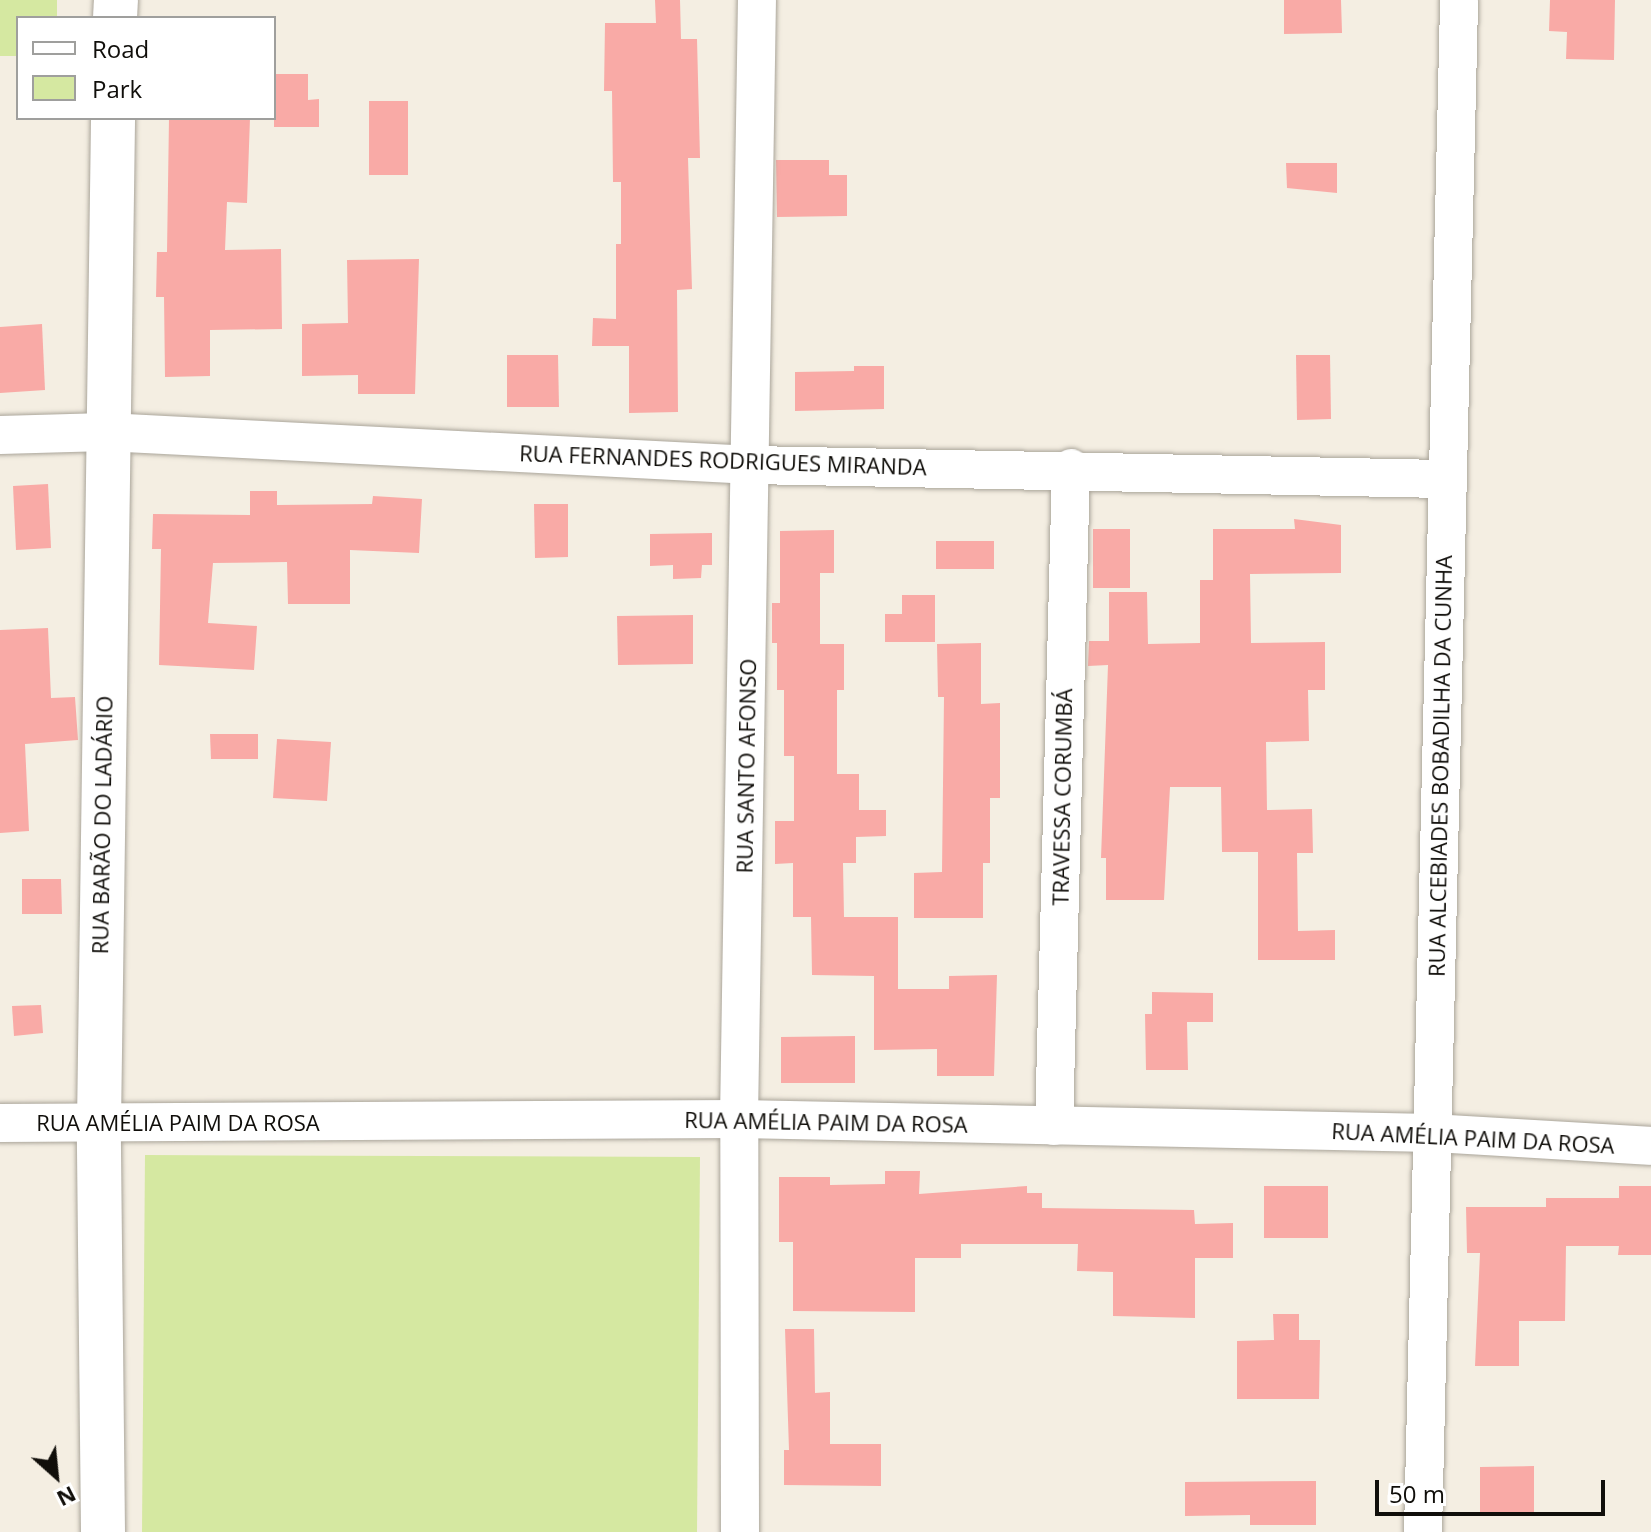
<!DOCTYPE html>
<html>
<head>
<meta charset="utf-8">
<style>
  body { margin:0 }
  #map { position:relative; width:1651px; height:1532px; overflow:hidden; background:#f4eee2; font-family:"Open Sans",sans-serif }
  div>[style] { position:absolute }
  .green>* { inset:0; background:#d5e8a1 }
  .building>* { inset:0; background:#f9aaa6 }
  .roads { filter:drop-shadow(0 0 2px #aaa59a) drop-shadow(0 0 2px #aaa59a) }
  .minor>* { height:38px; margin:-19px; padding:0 19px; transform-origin:19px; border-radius:19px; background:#fff }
  .major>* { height:44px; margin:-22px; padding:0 22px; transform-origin:22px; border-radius:22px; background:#fff }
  span { translate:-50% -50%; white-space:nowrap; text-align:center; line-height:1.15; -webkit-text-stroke:6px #fff; paint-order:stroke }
  .street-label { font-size:22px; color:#100e0a }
  .legend { position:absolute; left:16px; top:16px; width:260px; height:104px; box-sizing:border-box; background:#fff; border:2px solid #9f9f9d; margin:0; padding:10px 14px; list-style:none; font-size:24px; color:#100e0a }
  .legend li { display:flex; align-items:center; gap:16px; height:40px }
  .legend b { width:40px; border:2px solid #9f9f9d }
  .north { position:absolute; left:16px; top:1436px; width:80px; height:80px; -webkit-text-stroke:6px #fff; paint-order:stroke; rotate:153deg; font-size:22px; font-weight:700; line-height:32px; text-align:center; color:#100e0a }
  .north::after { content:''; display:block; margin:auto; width:28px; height:36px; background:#100e0a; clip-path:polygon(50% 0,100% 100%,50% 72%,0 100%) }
  .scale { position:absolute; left:1375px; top:1480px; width:230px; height:36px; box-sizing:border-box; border:4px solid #100e0a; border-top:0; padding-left:10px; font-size:24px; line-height:28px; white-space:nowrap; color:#100e0a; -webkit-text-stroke:6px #fff; paint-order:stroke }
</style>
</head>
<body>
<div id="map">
  <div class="green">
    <i style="clip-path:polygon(0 0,57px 0,57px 18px,18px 18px,18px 56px,0 56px)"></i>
    <i style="clip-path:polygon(145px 1155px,700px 1157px,697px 1532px,142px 1532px)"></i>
  </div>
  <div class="building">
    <i style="clip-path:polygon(655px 0,680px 0,681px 39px,697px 39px,700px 158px,688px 158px,692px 289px,677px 290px,678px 412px,629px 413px,629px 346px,592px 346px,593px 318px,616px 319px,616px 244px,621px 244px,621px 182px,613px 182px,612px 91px,604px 91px,605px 23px,656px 23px)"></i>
    <i style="clip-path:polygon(1284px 0,1341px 0,1342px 33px,1284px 34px)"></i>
    <i style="clip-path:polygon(1550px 0,1615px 0,1614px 60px,1566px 59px,1567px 32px,1549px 31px)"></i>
    <i style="clip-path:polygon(274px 74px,308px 74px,308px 100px,319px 99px,319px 127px,274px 127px)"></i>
    <i style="clip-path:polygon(369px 101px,408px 101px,408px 175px,369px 175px)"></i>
    <i style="clip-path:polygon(169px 118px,250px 118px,247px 203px,227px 202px,225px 250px,281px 249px,282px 329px,210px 330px,210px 376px,165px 377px,164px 297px,156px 297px,157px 252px,167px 252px)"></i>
    <i style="clip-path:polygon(776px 160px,829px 160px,829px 175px,847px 175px,847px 216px,777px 217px)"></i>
    <i style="clip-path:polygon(1286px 163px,1337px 163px,1337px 193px,1287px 188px)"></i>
    <i style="clip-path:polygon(419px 259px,415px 394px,358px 394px,358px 375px,302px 376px,302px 324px,348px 323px,347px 260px)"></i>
    <i style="clip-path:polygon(42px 324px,45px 390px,0 393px,0 327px)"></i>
    <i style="clip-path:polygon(507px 355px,558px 355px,559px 407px,507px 407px)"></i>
    <i style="clip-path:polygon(1296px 355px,1330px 355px,1331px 419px,1297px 420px)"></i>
    <i style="clip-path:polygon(854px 366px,884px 366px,884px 409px,795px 411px,795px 372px,854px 371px)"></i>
    <i style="clip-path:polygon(48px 484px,51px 548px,16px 550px,13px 486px)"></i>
    <i style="clip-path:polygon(250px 491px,277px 491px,277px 505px,372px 504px,373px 496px,422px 499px,419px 553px,350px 550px,350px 604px,288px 604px,287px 562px,213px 563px,208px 623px,257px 626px,254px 670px,159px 665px,161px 549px,152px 549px,153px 514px,250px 515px)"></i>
    <i style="clip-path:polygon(534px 504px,568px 504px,568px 557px,535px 558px)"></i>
    <i style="clip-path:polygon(1294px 519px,1341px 525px,1341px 573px,1250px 574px,1251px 643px,1325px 642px,1325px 690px,1308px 690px,1309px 741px,1266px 742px,1267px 810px,1312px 809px,1313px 853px,1297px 853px,1298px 931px,1335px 930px,1335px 960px,1258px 960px,1258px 852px,1222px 852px,1221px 787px,1170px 787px,1164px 900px,1106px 900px,1106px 858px,1101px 858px,1108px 665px,1088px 666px,1089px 641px,1109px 641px,1109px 592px,1147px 592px,1148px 644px,1200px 643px,1200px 580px,1213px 580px,1213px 529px,1295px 529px)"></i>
    <i style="clip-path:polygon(1093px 529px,1130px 529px,1130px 588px,1093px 588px)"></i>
    <i style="clip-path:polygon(834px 530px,834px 573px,820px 573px,820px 644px,844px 644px,844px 690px,837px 690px,837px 774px,859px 774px,859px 810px,886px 810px,886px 836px,856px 837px,856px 863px,843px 863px,844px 917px,898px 917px,898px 989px,949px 989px,949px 976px,997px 975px,994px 1076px,937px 1076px,937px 1049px,874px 1050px,874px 976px,812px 975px,811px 917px,793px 917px,793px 863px,775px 864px,775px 821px,794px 821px,794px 756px,784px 756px,784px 690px,777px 690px,777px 643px,772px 643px,772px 603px,780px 603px,780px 531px)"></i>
    <i style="clip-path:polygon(712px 533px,712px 565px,702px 565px,701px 578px,673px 579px,673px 565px,650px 566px,650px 534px)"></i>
    <i style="clip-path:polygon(936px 541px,994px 541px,994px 569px,936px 569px)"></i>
    <i style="clip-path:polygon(902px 595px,935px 595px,935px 642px,885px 642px,885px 614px,902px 614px)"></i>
    <i style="clip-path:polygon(693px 615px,693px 664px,618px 665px,617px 616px)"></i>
    <i style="clip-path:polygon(48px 628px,51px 698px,75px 697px,78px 740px,25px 744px,29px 831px,0 833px,0 630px)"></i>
    <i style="clip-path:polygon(981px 643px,981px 704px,1000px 703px,1000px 798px,990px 798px,990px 863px,983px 863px,983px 918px,914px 918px,914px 873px,942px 872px,944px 697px,938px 697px,937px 644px)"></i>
    <i style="clip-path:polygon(210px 734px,258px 734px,258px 759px,211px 759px)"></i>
    <i style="clip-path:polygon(277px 739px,331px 742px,327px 801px,273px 798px)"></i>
    <i style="clip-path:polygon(22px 879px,61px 879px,62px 914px,22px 914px)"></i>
    <i style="clip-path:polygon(1152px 992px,1213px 993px,1213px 1022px,1187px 1022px,1188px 1070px,1146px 1070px,1145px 1014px,1152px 1014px)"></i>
    <i style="clip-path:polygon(41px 1005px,43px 1033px,14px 1036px,12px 1006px)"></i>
    <i style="clip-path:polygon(855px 1036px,855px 1083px,781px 1083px,781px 1037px)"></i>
    <i style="clip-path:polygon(885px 1171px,920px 1171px,919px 1194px,1027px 1186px,1027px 1193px,1042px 1193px,1042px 1208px,1194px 1210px,1195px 1224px,1233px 1223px,1233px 1258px,1195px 1258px,1195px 1318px,1113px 1316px,1113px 1272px,1077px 1271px,1078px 1244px,961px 1244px,961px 1258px,915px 1258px,915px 1312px,793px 1311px,793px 1242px,779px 1242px,779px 1177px,830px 1177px,830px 1185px,885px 1184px)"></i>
    <i style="clip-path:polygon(1264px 1186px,1328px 1186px,1328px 1238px,1264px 1238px)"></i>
    <i style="clip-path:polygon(1619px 1186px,1651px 1186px,1651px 1255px,1618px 1255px,1619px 1246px,1566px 1246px,1565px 1321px,1519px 1321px,1519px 1366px,1475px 1366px,1480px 1253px,1467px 1253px,1466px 1207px,1546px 1207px,1546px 1198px,1619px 1198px)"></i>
    <i style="clip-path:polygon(1273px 1314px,1299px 1314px,1299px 1340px,1320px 1340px,1319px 1399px,1237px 1399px,1237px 1341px,1274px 1340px)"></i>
    <i style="clip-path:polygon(785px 1329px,814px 1329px,815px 1393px,830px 1392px,830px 1444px,881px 1444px,881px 1486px,784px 1485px,784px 1450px,789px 1450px)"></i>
    <i style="clip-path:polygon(1534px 1466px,1534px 1513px,1480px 1513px,1480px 1467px)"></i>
    <i style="clip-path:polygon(1316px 1481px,1316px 1525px,1250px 1525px,1250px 1515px,1185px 1516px,1185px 1482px)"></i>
  </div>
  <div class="roads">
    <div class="minor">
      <i style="left:0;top:435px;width:106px;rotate:-1.6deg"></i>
      <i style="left:106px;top:432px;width:647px;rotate:2.92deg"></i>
      <i style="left:752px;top:465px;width:694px;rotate:1.16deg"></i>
      <i style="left:0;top:1123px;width:739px;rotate:-0.31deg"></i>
      <i style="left:739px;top:1119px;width:694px;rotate:1.16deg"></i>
      <i style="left:1433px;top:1133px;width:218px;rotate:3.4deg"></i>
      <i style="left:1054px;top:1126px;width:658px;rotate:-88.52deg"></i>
      <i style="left:740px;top:1532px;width:413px;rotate:-90.1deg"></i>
      <i style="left:739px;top:1119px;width:1119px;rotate:-89.08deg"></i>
      <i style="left:1423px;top:1532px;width:1532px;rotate:-88.65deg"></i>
    </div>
    <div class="major">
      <i style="left:115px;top:18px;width:18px;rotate:-87deg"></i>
      <i style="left:103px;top:1532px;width:408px;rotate:-90.6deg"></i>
      <i style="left:99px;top:1124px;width:1006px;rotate:-89.2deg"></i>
    </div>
  </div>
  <div class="street-label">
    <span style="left:723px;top:460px;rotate:2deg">RUA FERNANDES RODRIGUES MIRANDA</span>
    <span style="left:746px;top:766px;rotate:-89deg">RUA SANTO AFONSO</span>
    <span style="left:1440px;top:766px;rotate:-89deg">RUA ALCEBIADES BOBADILHA DA CUNHA</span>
    <span style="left:1062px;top:797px;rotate:-89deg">TRAVESSA CORUMBÁ</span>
    <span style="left:102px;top:825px;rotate:-89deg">RUA BARÃO DO LADÁRIO</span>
    <span style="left:826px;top:1122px;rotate:1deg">RUA AMÉLIA PAIM DA ROSA</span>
    <span style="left:178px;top:1123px">RUA AMÉLIA PAIM DA ROSA</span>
    <span style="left:1473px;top:1138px;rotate:3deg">RUA AMÉLIA PAIM DA ROSA</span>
  </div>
  <ul class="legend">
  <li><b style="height:10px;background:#fff"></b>Road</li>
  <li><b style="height:22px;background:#d5e8a1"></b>Park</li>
  </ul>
  <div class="north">N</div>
  <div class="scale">50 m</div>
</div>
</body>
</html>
